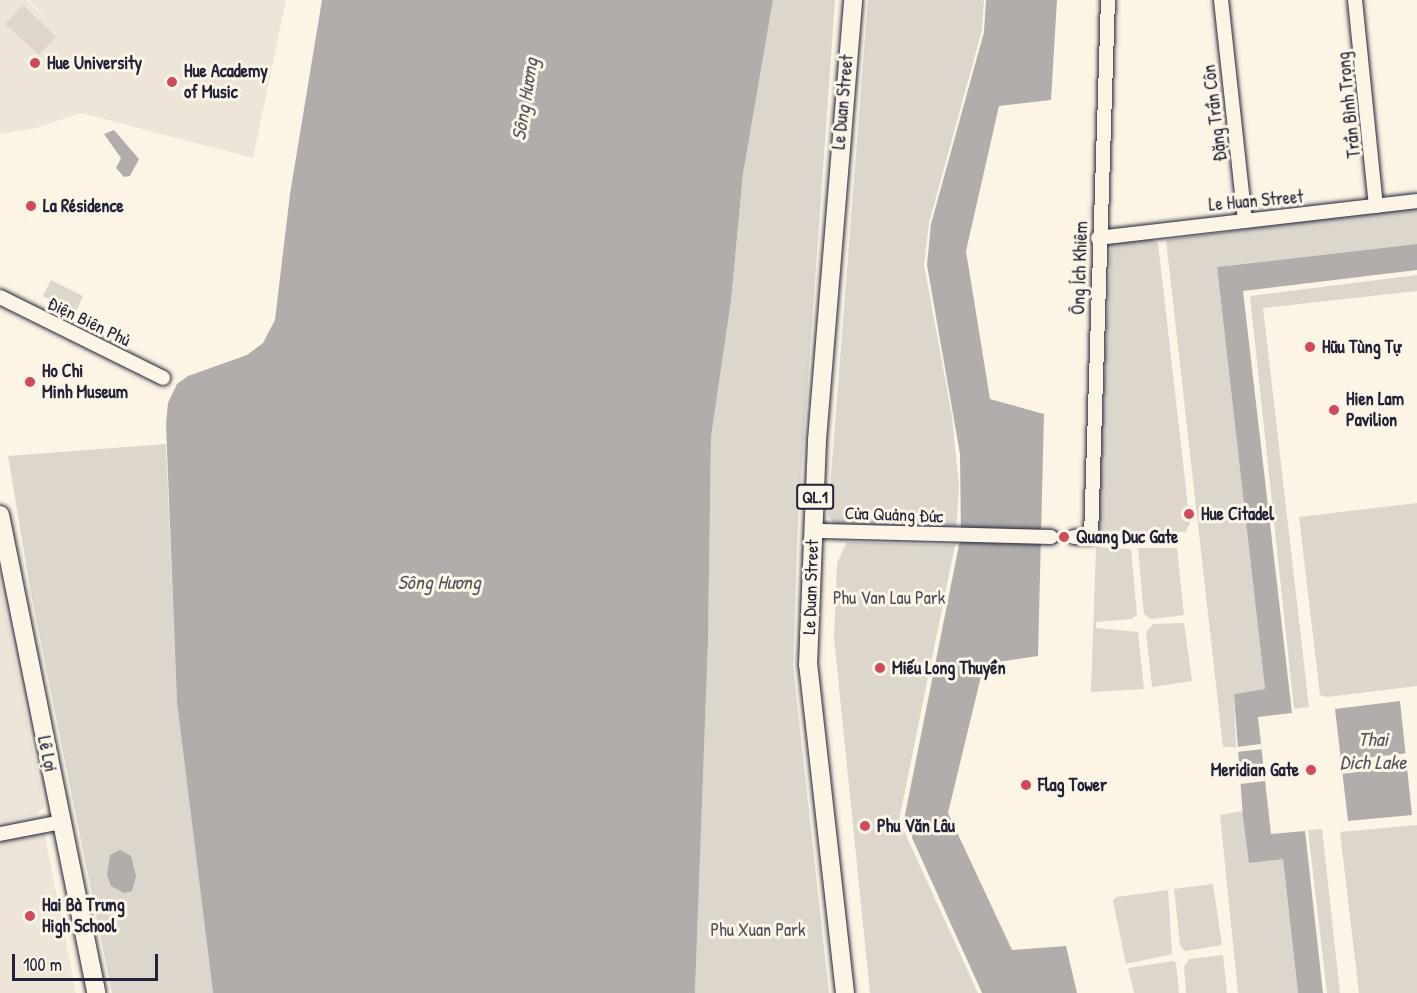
<!DOCTYPE html>
<html>
<head>
<meta charset="utf-8">
<style>
  body { margin:0 }
  #map { position:relative; width:1417px; height:993px; overflow:hidden; background:#fcf5e5; font-family:"Patrick Hand",sans-serif }
  div>[style] { position:absolute }
  .built>* { inset:0; background:#ece5d8 }
  .green>* { inset:0; background:#dcd6cc }
  .water>* { inset:0; background:#b2adab }
  .pier>* { inset:0; background:#fcf5e5 }
  .minor-tunnel>* { height:14px; margin-top:-7px; transform-origin:0; background:repeating-linear-gradient(90deg,#d0cbc3 0 14px,transparent 0 21px) }
  .roads { filter:drop-shadow(0 0 2px #22223b) drop-shadow(0 0 2px #22223b) }
  .minor>* { height:14px; margin:-7px; padding:0 7px; transform-origin:7px; border-radius:7px; background:#fcf5e5 }
  .major>* { height:18px; margin:-9px; padding:0 9px; transform-origin:9px; border-radius:9px; background:#fcf5e5 }
  .dots>* { width:16px; height:16px; translate:-50% -50%; box-sizing:border-box; border:3px solid #fcf5e5; border-radius:50% }
  span { translate:-50% -50%; white-space:nowrap; text-align:center; line-height:1.15; -webkit-text-stroke:6px #fcf5e5; paint-order:stroke }
  .shield-label span { padding:2px 4px; background:#fcf5e5; border:2px solid; border-radius:4px; -webkit-text-stroke-width:0 }
  .shield-label { font-size:16px; color:#22223b; font-weight:700 }
  .poi-label { font-size:18px; color:#22223b; font-weight:700 }
  .left { translate:0 -50%; text-align:left }
  .right { translate:-100% -50%; text-align:right }
  .street-label { font-size:18px; color:#22223b }
  .park-label { font-size:18px; color:#504f5f }
  .water-label { font-size:20px; color:#545362; font-style:italic }
  .scale { position:absolute; left:12px; top:954px; width:146px; height:27px; box-sizing:border-box; border:3px solid #22223b; border-top:0; padding-left:8px; font-size:18px; line-height:21px; white-space:nowrap; color:#22223b; -webkit-text-stroke:4px #fcf5e5; paint-order:stroke }
</style>
</head>
<body>
<div id="map">
  <div class="built">
    <i style="clip-path:polygon(0 0,27px 0,56px 31px,29px 0,286px 0,253px 158px,81px 113px,36px 128px,0 134px)"></i>
    <i style="clip-path:polygon(0 583px,44px 807px,36px 815px,0 822px)"></i>
    <i style="clip-path:polygon(44px 831px,76px 993px,0 993px,0 840px)"></i>
  </div>
  <div class="green">
    <i style="clip-path:polygon(773px 0,835px 0,798px 520px,793px 666px,829px 993px,695px 993px,708px 642px,711px 437px,731px 301px,743px 174px)"></i>
    <i style="clip-path:polygon(868px 0,984px 0,982px 30px,929px 223px,924px 265px,952px 416px,959px 487px,956px 532px,836px 527px,828px 515px)"></i>
    <i style="clip-path:polygon(23px 5px,56px 37px,39px 55px,5px 24px)"></i>
    <i style="clip-path:polygon(1417px 206px,1417px 244px,1217px 267px,1265px 689px,1234px 694px,1236px 747px,1223px 747px,1166px 240px)"></i>
    <i style="clip-path:polygon(1144px 237px,1158px 243px,1190px 524px,1185px 532px,1097px 531px,1111px 241px)"></i>
    <i style="clip-path:polygon(1417px 275px,1417px 291px,1263px 308px,1309px 707px,1294px 709px,1250px 296px)"></i>
    <i style="clip-path:polygon(51px 280px,83px 296px,76px 312px,43px 296px)"></i>
    <i style="clip-path:polygon(166px 444px,177px 703px,213px 993px,112px 993px,31px 594px,8px 456px)"></i>
    <i style="clip-path:polygon(1417px 503px,1417px 686px,1327px 697px,1320px 695px,1299px 517px)"></i>
    <i style="clip-path:polygon(847px 542px,955px 545px,899px 820px,978px 993px,870px 993px,834px 638px,837px 563px)"></i>
    <i style="clip-path:polygon(1096px 547px,1131px 549px,1137px 615px,1131px 619px,1096px 622px,1096px 628px,1138px 632px,1144px 689px,1091px 692px)"></i>
    <i style="clip-path:polygon(1138px 548px,1177px 548px,1184px 615px,1151px 619px,1144px 614px)"></i>
    <i style="clip-path:polygon(1184px 623px,1192px 681px,1152px 687px,1146px 632px,1153px 624px)"></i>
    <i style="clip-path:polygon(1243px 811px,1243px 817px,1283px 858px,1298px 993px,1238px 993px,1220px 815px)"></i>
    <i style="clip-path:polygon(1417px 825px,1417px 993px,1359px 993px,1340px 832px)"></i>
    <i style="clip-path:polygon(1322px 829px,1340px 993px,1327px 993px,1308px 830px)"></i>
    <i style="clip-path:polygon(1213px 884px,1222px 945px,1185px 951px,1180px 945px,1174px 889px)"></i>
    <i style="clip-path:polygon(1168px 890px,1172px 954px,1126px 964px,1113px 901px,1116px 897px)"></i>
    <i style="clip-path:polygon(1223px 955px,1227px 993px,1186px 993px,1184px 967px,1189px 959px)"></i>
    <i style="clip-path:polygon(1173px 961px,1176px 963px,1179px 993px,1134px 993px,1128px 968px)"></i>
  </div>
  <div class="water">
    <i style="clip-path:polygon(322px 0,773px 0,743px 174px,731px 301px,711px 437px,708px 642px,695px 993px,213px 993px,177px 703px,166px 424px,168px 403px,177px 384px,188px 376px,247px 355px,263px 343px,275px 320px,290px 194px)"></i>
    <i style="clip-path:polygon(986px 0,1057px 0,1051px 100px,999px 106px,966px 251px,990px 399px,1044px 414px,1038px 656px,984px 664px,948px 813px,1012px 950px,1066px 946px,1077px 993px,982px 993px,904px 820px,961px 535px,960px 454px,927px 265px,931px 224px,984px 32px)"></i>
    <i style="clip-path:polygon(114px 130px,139px 159px,130px 176px,124px 177px,116px 168px,121px 158px,104px 134px)"></i>
    <i style="clip-path:polygon(1417px 244px,1417px 270px,1243px 291px,1292px 713px,1258px 717px,1271px 834px,1305px 831px,1323px 993px,1298px 993px,1283px 859px,1249px 863px,1243px 817px,1234px 694px,1265px 689px,1217px 267px)"></i>
    <i style="clip-path:polygon(1400px 701px,1412px 815px,1348px 821px,1335px 709px)"></i>
    <i style="clip-path:polygon(120px 850px,131px 856px,136px 876px,132px 891px,124px 893px,111px 886px,107px 875px,110px 855px)"></i>
  </div>
  <div class="pier">
    <i style="clip-path:polygon(1261px 744px,1262px 749px,1237px 752px,1236px 747px)"></i>
    <i style="clip-path:polygon(1409px 753px,1410px 766px,1340px 774px,1338px 761px)"></i>
    <i style="clip-path:polygon(1264px 772px,1265px 781px,1240px 784px,1239px 775px)"></i>
  </div>
  <div class="minor-tunnel">
    <i style="left:1051px;top:537px;width:23px"></i>
  </div>
  <div class="roads">
    <div class="minor">
      <i style="left:1221px;top:0;width:222px;rotate:83.8deg"></i>
      <i style="left:1355px;top:0;width:207px;rotate:84.2deg"></i>
      <i style="left:1098px;top:238px;width:321px;rotate:-6.6deg"></i>
      <i style="left:0;top:297px;width:182px;rotate:26.4deg"></i>
      <i style="left:823px;top:531px;width:228px;rotate:1.5deg"></i>
      <i style="left:1074px;top:537px;width:17px"></i>
      <i style="left:1091px;top:537px;width:537px;rotate:-88.19deg"></i>
      <i style="left:0;top:834px;width:62px;rotate:-11.1deg"></i>
    </div>
    <div class="major">
      <i style="left:0;top:515px;width:488px;rotate:78.6deg"></i>
      <i style="left:845px;top:993px;width:330px;rotate:-96.4deg"></i>
      <i style="left:808px;top:665px;width:225px;rotate:-87.7deg"></i>
      <i style="left:817px;top:440px;width:441px;rotate:-85.3deg"></i>
    </div>
  </div>
  <div class="dots">
    <i style="left:35px;top:63px;background:#d1495b"></i>
    <i style="left:172px;top:82px;background:#d1495b"></i>
    <i style="left:31px;top:206px;background:#d1495b"></i>
    <i style="left:1310px;top:347px;background:#d1495b"></i>
    <i style="left:30px;top:382px;background:#d1495b"></i>
    <i style="left:1334px;top:410px;background:#d1495b"></i>
    <i style="left:1189px;top:514px;background:#d1495b"></i>
    <i style="left:1064px;top:537px;background:#d1495b"></i>
    <i style="left:880px;top:668px;background:#d1495b"></i>
    <i style="left:1311px;top:770px;background:#d1495b"></i>
    <i style="left:1026px;top:785px;background:#d1495b"></i>
    <i style="left:865px;top:826px;background:#d1495b"></i>
    <i style="left:30px;top:916px;background:#d1495b"></i>
  </div>
  <div class="shield-label">
    <span style="left:815px;top:497px">QL.1</span>
  </div>
  <div class="poi-label">
    <span class="left" style="left:47px;top:63px">Hue University</span>
    <span class="left" style="left:184px;top:82px">Hue Academy<br>of Music</span>
    <span class="left" style="left:43px;top:206px">La Résidence</span>
    <span class="left" style="left:1322px;top:347px">Hữu Tùng Tự</span>
    <span class="left" style="left:42px;top:382px">Ho Chi<br>Minh Museum</span>
    <span class="left" style="left:1346px;top:410px">Hien Lam<br>Pavilion</span>
    <span class="left" style="left:1201px;top:514px">Hue Citadel</span>
    <span class="left" style="left:1076px;top:537px">Quang Duc Gate</span>
    <span class="left" style="left:892px;top:668px">Miếu Long Thuyền</span>
    <span class="right" style="left:1299px;top:770px">Meridian Gate</span>
    <span class="left" style="left:1038px;top:785px">Flag Tower</span>
    <span class="left" style="left:877px;top:826px">Phu Văn Lâu</span>
    <span class="left" style="left:42px;top:916px">Hai Bà Trưng<br>High School</span>
  </div>
  <div class="street-label">
    <span style="left:843px;top:102px;rotate:-85deg">Le Duan Street</span>
    <span style="left:1349px;top:105px;rotate:-96deg">Trần Bình Trọng</span>
    <span style="left:1215px;top:113px;rotate:-97deg">Đặng Trần Côn</span>
    <span style="left:1256px;top:201px;rotate:-5deg">Le Huan Street</span>
    <span style="left:1080px;top:268px;rotate:-88deg">Ông Ích Khiêm</span>
    <span style="left:89px;top:322px;rotate:26deg">Điện Biên Phủ</span>
    <span style="left:894px;top:515px;rotate:2deg">Cửa Quảng Đức</span>
    <span style="left:811px;top:587px;rotate:-88deg">Le Duan Street</span>
    <span style="left:47px;top:754px;rotate:78deg">Lê Lợi</span>
  </div>
  <div class="park-label">
    <span style="left:889px;top:598px">Phu Van Lau Park</span>
    <span style="left:758px;top:930px">Phu Xuan Park</span>
  </div>
  <div class="water-label">
    <span style="left:524px;top:99px;rotate:-81deg">Sông Hương</span>
    <span style="left:439px;top:581px">Sông Hương</span>
    <span style="left:1373px;top:750px">Thai<br>Dich Lake</span>
  </div>
  <div class="scale">100 m</div>
</div>
</body>
</html>
